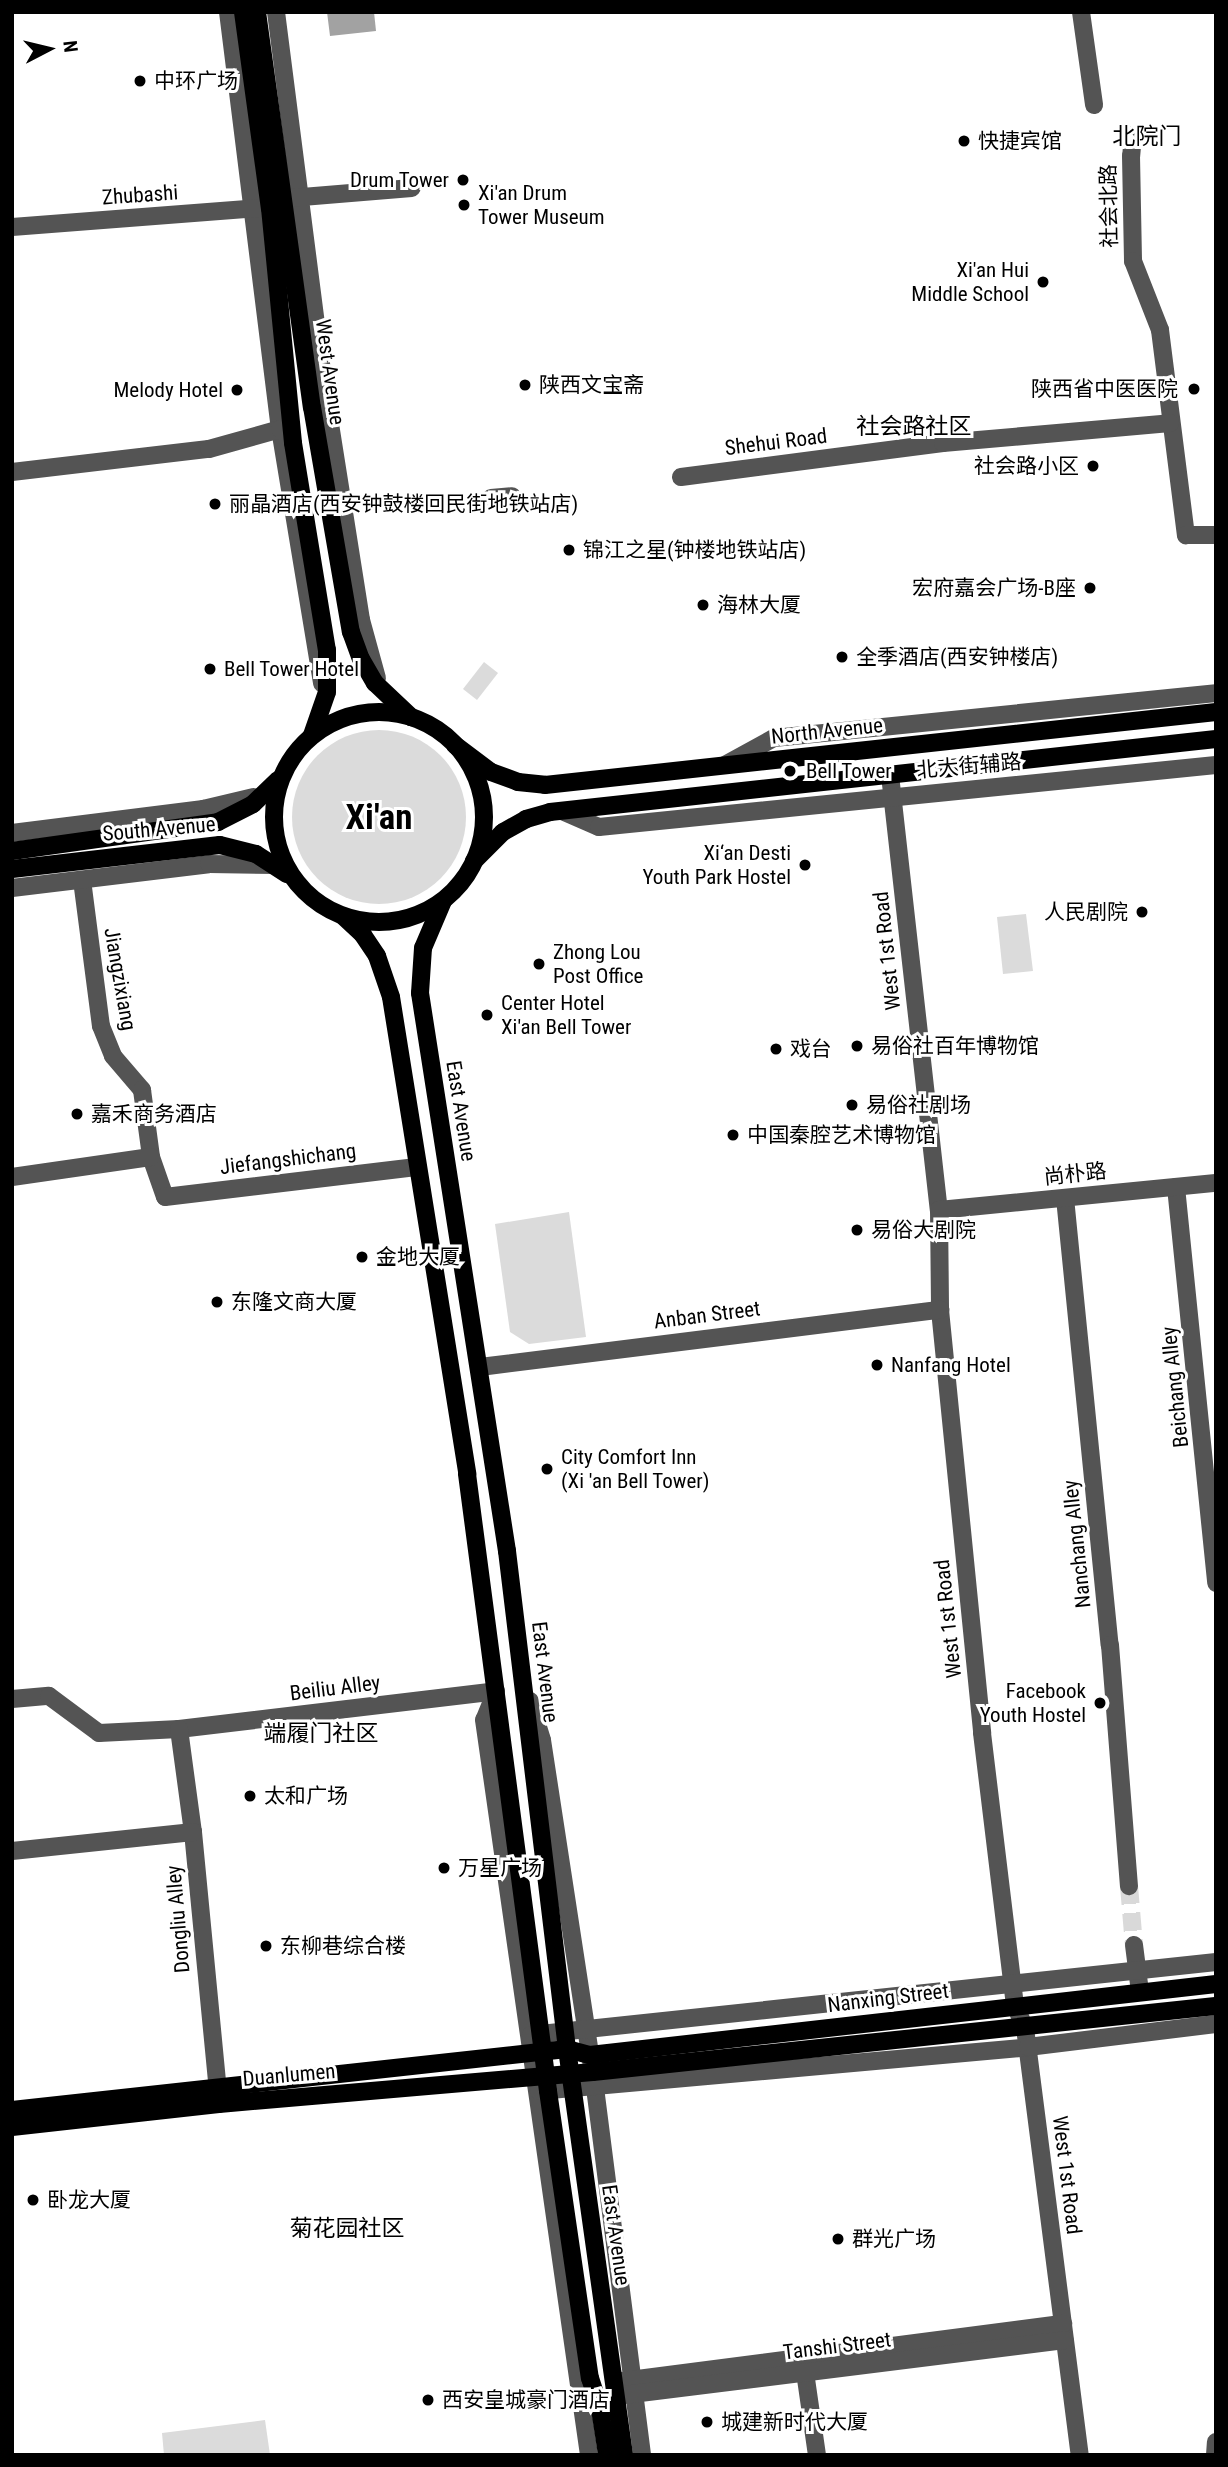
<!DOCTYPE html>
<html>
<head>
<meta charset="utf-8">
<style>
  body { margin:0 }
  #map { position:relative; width:1228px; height:2467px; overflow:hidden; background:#fff; font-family:"Roboto Condensed","Noto Sans SC",sans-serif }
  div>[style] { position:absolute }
  .green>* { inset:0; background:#dbdbdb }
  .round { border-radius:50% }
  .water>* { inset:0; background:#a2a2a2 }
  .minor-tunnel>* { height:18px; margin-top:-9px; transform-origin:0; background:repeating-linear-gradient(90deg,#d9d9d9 0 18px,transparent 0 27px) }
  .minor>* { height:18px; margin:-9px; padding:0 9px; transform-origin:9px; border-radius:9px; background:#545454 }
  .major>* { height:18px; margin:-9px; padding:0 9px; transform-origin:9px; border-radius:9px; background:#000 }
  .major>.ring { margin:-9px; padding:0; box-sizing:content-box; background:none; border:18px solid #000; border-radius:50% }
  .dots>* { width:19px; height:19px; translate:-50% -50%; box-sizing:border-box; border:4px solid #fff; border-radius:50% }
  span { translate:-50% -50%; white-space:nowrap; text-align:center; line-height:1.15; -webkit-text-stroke:6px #fff; paint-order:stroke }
  .poi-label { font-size:21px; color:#000 }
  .left { translate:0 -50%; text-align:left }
  .right { translate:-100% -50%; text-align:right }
  .street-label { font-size:21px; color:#000 }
  .neighbourhood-label { font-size:23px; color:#000 }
  .town-label { font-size:35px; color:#000; font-weight:700 }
  .frame { position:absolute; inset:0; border:14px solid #000; pointer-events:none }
  .north { position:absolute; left:14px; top:14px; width:70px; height:70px; -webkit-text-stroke:5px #fff; paint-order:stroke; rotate:83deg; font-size:19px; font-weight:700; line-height:28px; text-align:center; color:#000 }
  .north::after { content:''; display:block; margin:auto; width:24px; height:32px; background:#000; clip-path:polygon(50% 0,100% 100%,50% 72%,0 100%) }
</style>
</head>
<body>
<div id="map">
  <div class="green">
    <i style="clip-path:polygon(484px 662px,498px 673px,477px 700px,463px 689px)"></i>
    <i class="round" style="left:292px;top:730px;width:174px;height:174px"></i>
    <i style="clip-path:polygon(1026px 914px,1033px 971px,1003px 974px,997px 917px)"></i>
    <i style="clip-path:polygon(569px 1212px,586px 1337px,529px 1344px,510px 1332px,495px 1224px)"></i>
    <i style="clip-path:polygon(265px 2420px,270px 2455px,164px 2455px,162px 2433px)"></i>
  </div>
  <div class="water">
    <i style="clip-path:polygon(327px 12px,374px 12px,376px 31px,330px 36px)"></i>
  </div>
  <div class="minor-tunnel">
    <i style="left:1129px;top:1886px;width:59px;rotate:85.2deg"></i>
  </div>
  <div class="minor">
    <i style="left:228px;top:12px;width:420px;rotate:82.9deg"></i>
    <i style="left:280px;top:429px;width:258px;rotate:80.6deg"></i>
    <i style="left:276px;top:12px;width:377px;rotate:82.7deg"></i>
    <i style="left:324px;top:386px;width:237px;rotate:81deg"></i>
    <i style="left:361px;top:620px;width:60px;rotate:74.6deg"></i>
    <i style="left:1081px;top:12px;width:94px;rotate:82deg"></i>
    <i style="left:1133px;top:135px;width:21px;rotate:95deg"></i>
    <i style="left:1131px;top:156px;width:105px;rotate:88.9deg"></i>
    <i style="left:1133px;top:261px;width:74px;rotate:68.6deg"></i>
    <i style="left:1160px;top:330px;width:207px;rotate:82.8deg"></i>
    <i style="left:1186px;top:535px;width:30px"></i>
    <i style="left:290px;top:198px;width:122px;rotate:-4.7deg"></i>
    <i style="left:12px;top:227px;width:248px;rotate:-4.4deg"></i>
    <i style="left:12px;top:472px;width:198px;rotate:-6.7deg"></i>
    <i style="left:209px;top:449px;width:74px;rotate:-15.7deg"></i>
    <i style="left:280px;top:429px;width:11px;rotate:45deg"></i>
    <i style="left:681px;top:477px;width:264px;rotate:-7.4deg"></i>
    <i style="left:943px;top:443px;width:228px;rotate:-5deg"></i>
    <i style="left:491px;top:498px;width:21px;rotate:-5deg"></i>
    <i style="left:725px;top:765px;width:56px;rotate:-28.9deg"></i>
    <i style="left:774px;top:738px;width:444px;rotate:-5.8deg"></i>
    <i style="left:890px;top:775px;width:438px;rotate:83.6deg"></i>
    <i style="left:939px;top:1210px;width:100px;rotate:89.4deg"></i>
    <i style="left:940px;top:1310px;width:425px;rotate:84.3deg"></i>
    <i style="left:982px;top:1733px;width:274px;rotate:83.1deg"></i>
    <i style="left:1015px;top:2005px;width:25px;rotate:67deg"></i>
    <i style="left:1025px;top:2028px;width:431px;rotate:82.7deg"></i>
    <i style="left:562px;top:811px;width:40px;rotate:23.4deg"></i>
    <i style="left:599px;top:827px;width:620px;rotate:-5.74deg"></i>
    <i style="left:12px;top:833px;width:193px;rotate:-7.2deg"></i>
    <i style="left:203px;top:809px;width:52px;rotate:-13.2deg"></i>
    <i style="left:82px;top:880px;width:147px;rotate:82.6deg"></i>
    <i style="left:101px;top:1026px;width:32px;rotate:68deg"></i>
    <i style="left:113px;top:1056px;width:45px;rotate:49.5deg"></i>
    <i style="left:142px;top:1090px;width:68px;rotate:82.3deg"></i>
    <i style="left:151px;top:1157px;width:42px;rotate:70.7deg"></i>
    <i style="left:165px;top:1197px;width:253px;rotate:-6.8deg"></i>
    <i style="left:12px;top:888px;width:198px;rotate:-6.9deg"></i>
    <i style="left:209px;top:864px;width:68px;rotate:0.8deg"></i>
    <i style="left:12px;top:1177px;width:140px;rotate:-8.2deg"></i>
    <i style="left:1176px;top:1187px;width:398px;rotate:84.2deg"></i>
    <i style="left:1065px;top:1198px;width:449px;rotate:84.3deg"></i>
    <i style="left:1110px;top:1645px;width:242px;rotate:85.5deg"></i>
    <i style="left:939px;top:1210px;width:278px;rotate:-5.6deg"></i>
    <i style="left:480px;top:1367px;width:464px;rotate:-7.1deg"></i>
    <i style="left:496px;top:1691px;width:31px;rotate:112deg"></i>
    <i style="left:484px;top:1720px;width:742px;rotate:81.87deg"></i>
    <i style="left:12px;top:1699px;width:37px;rotate:-5deg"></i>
    <i style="left:49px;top:1696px;width:62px;rotate:36.5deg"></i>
    <i style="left:99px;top:1733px;width:80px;rotate:-2.9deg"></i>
    <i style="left:179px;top:1729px;width:319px;rotate:-6.8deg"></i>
    <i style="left:530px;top:1701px;width:41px;rotate:72.9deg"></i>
    <i style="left:542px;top:1740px;width:336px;rotate:81.3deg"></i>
    <i style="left:593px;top:2072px;width:386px;rotate:82.7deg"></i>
    <i style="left:179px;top:1729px;width:104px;rotate:82.3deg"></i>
    <i style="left:193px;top:1832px;width:270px;rotate:84.5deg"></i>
    <i style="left:12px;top:1851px;width:182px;rotate:-6deg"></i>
    <i style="left:1134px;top:1945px;width:47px;rotate:82.7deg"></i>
    <i style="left:531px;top:2035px;width:689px;rotate:-6.08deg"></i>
    <i style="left:539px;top:2091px;width:491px;rotate:-5.1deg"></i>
    <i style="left:1028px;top:2047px;width:189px;rotate:-7deg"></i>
    <i style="left:805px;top:2372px;width:84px;rotate:81.8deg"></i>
    <i style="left:622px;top:2381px;width:445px;rotate:-7.4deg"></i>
    <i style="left:624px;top:2395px;width:444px;rotate:-7.1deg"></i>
    <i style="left:1215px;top:2455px;width:13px;rotate:-86deg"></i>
  </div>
  <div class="major">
    <i style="left:243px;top:12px;width:198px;rotate:82.2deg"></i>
    <i style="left:270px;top:208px;width:236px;rotate:84.4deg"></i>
    <i style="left:293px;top:443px;width:210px;rotate:80.7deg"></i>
    <i style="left:327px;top:650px;width:42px;rotate:90deg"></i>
    <i style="left:327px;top:692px;width:46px;rotate:109.2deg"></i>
    <i style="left:257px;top:12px;width:399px;rotate:82.1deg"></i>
    <i style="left:312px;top:407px;width:228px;rotate:80.2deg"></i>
    <i style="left:351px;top:632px;width:29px;rotate:70deg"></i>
    <i style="left:361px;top:659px;width:28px;rotate:60deg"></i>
    <i style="left:375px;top:683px;width:50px;rotate:43.4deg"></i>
    <i class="ring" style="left:274px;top:712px;width:192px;height:192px"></i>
    <i style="left:455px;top:745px;width:45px;rotate:36.9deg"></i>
    <i style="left:491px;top:772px;width:29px;rotate:20deg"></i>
    <i style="left:518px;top:782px;width:27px;rotate:6deg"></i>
    <i style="left:545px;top:785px;width:675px;rotate:-6.21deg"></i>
    <i style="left:12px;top:851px;width:208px;rotate:-8deg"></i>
    <i style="left:218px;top:822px;width:39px;rotate:-27deg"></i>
    <i style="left:253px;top:804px;width:35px;rotate:-44deg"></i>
    <i style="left:474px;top:861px;width:41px;rotate:-45deg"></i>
    <i style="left:503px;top:832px;width:26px;rotate:-29deg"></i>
    <i style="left:526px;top:819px;width:25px;rotate:-16deg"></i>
    <i style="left:550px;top:812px;width:670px;rotate:-6.26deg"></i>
    <i style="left:12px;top:869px;width:209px;rotate:-6.6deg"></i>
    <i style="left:220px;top:845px;width:37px;rotate:14deg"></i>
    <i style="left:256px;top:854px;width:37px;rotate:33deg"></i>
    <i style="left:443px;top:901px;width:51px;rotate:113.1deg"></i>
    <i style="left:423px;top:948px;width:45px;rotate:93.8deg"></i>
    <i style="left:420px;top:993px;width:565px;rotate:81.14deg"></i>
    <i style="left:507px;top:1551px;width:502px;rotate:83.13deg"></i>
    <i style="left:567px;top:2049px;width:410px;rotate:82deg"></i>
    <i style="left:344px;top:917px;width:26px;rotate:43deg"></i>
    <i style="left:363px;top:935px;width:25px;rotate:56deg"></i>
    <i style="left:377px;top:956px;width:43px;rotate:71.1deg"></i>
    <i style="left:391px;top:997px;width:483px;rotate:80.9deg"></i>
    <i style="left:467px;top:1474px;width:622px;rotate:82.52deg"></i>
    <i style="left:548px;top:2091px;width:290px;rotate:81.7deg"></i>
    <i style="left:590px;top:2378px;width:33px;rotate:72deg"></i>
    <i style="left:600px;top:2409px;width:47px;rotate:81.3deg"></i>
    <i style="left:12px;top:2110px;width:558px;rotate:-6.27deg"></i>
    <i style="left:567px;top:2049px;width:24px;rotate:15deg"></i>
    <i style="left:590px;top:2055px;width:630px;rotate:-6.47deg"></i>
    <i style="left:12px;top:2127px;width:208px;rotate:-6.3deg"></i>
    <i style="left:219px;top:2104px;width:375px;rotate:-4.9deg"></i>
    <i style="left:593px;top:2072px;width:626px;rotate:-6.05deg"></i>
  </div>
  <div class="dots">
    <i style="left:140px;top:81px;background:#000"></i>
    <i style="left:964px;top:141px;background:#000"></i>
    <i style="left:463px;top:180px;background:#000"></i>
    <i style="left:464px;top:205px;background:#000"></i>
    <i style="left:1043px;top:282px;background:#000"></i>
    <i style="left:525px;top:385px;background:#000"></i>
    <i style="left:1194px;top:389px;background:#000"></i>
    <i style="left:237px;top:390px;background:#000"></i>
    <i style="left:1093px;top:466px;background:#000"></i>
    <i style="left:215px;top:504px;background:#000"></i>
    <i style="left:569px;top:550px;background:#000"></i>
    <i style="left:1090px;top:588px;background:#000"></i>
    <i style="left:703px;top:605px;background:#000"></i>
    <i style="left:842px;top:657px;background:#000"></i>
    <i style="left:210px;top:669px;background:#000"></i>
    <i style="left:790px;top:771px;background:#000"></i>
    <i style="left:805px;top:865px;background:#000"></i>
    <i style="left:1142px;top:912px;background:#000"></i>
    <i style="left:539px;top:964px;background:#000"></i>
    <i style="left:487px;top:1015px;background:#000"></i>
    <i style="left:857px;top:1046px;background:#000"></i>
    <i style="left:776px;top:1049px;background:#000"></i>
    <i style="left:852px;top:1105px;background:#000"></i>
    <i style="left:77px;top:1114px;background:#000"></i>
    <i style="left:733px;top:1135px;background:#000"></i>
    <i style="left:857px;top:1230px;background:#000"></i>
    <i style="left:362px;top:1257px;background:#000"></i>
    <i style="left:217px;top:1302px;background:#000"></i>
    <i style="left:877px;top:1365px;background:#000"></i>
    <i style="left:547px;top:1469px;background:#000"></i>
    <i style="left:1100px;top:1703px;background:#000"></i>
    <i style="left:250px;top:1796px;background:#000"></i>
    <i style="left:444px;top:1868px;background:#000"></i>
    <i style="left:266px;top:1946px;background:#000"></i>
    <i style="left:33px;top:2200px;background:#000"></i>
    <i style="left:838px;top:2239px;background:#000"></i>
    <i style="left:428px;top:2400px;background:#000"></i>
    <i style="left:707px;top:2422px;background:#000"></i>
  </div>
  <div class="poi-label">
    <span class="left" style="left:154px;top:81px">中环广场</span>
    <span class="left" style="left:978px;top:141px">快捷宾馆</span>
    <span class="right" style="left:449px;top:180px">Drum Tower</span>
    <span class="left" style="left:478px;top:205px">Xi'an Drum<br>Tower Museum</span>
    <span class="right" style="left:1029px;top:282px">Xi'an Hui<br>Middle School</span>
    <span class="left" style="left:539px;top:385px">陕西文宝斋</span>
    <span class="right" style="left:1178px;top:389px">陕西省中医医院</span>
    <span class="right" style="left:223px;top:390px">Melody Hotel</span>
    <span class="right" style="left:1079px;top:466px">社会路小区</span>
    <span class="left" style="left:229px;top:504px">丽晶酒店(西安钟鼓楼回民街地铁站店)</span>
    <span class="left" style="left:583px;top:550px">锦江之星(钟楼地铁站店)</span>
    <span class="right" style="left:1076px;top:588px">宏府嘉会广场-B座</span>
    <span class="left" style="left:717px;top:605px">海林大厦</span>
    <span class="left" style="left:856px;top:657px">全季酒店(西安钟楼店)</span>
    <span class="left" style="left:224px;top:669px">Bell Tower Hotel</span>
    <span class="left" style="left:806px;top:771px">Bell Tower</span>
    <span class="right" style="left:791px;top:865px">Xi‘an Desti<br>Youth Park Hostel</span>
    <span class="right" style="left:1128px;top:912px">人民剧院</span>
    <span class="left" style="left:553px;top:964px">Zhong Lou<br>Post Office</span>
    <span class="left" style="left:501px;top:1015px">Center Hotel<br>Xi'an Bell Tower</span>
    <span class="left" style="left:871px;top:1046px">易俗社百年博物馆</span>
    <span class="left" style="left:790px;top:1049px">戏台</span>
    <span class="left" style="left:866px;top:1105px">易俗社剧场</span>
    <span class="left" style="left:91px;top:1114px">嘉禾商务酒店</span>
    <span class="left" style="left:747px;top:1135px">中国秦腔艺术博物馆</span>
    <span class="left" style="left:871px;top:1230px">易俗大剧院</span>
    <span class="left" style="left:376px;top:1257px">金地大厦</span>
    <span class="left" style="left:231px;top:1302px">东隆文商大厦</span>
    <span class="left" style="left:891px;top:1365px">Nanfang Hotel</span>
    <span class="left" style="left:561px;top:1469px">City Comfort Inn<br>(Xi 'an Bell Tower)</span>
    <span class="right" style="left:1086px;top:1703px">Facebook<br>Youth Hostel</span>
    <span class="left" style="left:264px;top:1796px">太和广场</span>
    <span class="left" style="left:458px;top:1868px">万星广场</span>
    <span class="left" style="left:280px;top:1946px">东柳巷综合楼</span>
    <span class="left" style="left:47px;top:2200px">卧龙大厦</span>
    <span class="left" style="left:852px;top:2239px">群光广场</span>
    <span class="left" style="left:442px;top:2400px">西安皇城豪门酒店</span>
    <span class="left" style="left:721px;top:2422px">城建新时代大厦</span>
  </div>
  <div class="street-label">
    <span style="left:140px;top:195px;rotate:-4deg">Zhubashi</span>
    <span style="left:1109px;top:206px;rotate:-91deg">社会北路</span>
    <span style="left:330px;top:372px;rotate:82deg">West Avenue</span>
    <span style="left:776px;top:442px;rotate:-7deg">Shehui Road</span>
    <span style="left:827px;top:731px;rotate:-6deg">North Avenue</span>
    <span style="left:969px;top:766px;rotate:-5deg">北大街辅路</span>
    <span style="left:159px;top:829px;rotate:-5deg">South Avenue</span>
    <span style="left:887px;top:951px;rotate:-96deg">West 1st Road</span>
    <span style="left:120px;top:979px;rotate:80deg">Jiangzixiang</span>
    <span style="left:461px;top:1111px;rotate:81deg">East Avenue</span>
    <span style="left:288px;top:1159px;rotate:-7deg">Jiefangshichang</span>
    <span style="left:1075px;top:1174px;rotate:-6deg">尚朴路</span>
    <span style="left:707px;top:1315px;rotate:-7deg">Anban Street</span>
    <span style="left:1175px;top:1387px;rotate:-96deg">Beichang Alley</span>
    <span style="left:1077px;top:1544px;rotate:-96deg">Nanchang Alley</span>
    <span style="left:948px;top:1619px;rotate:-96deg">West 1st Road</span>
    <span style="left:545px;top:1672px;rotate:83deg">East Avenue</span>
    <span style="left:335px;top:1688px;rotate:-7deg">Beiliu Alley</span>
    <span style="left:178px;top:1919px;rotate:-95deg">Dongliu Alley</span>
    <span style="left:888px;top:1998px;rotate:-7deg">Nanxing Street</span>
    <span style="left:289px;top:2075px;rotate:-5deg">Duanlumen</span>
    <span style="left:1067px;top:2175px;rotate:83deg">West 1st Road</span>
    <span style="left:616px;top:2235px;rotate:82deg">East Avenue</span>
    <span style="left:837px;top:2346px;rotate:-7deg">Tanshi Street</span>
  </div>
  <div class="neighbourhood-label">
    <span style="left:1147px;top:137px">北院门</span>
    <span style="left:914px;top:427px">社会路社区</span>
    <span style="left:321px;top:1734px">端履门社区</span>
    <span style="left:347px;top:2229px">菊花园社区</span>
  </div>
  <div class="town-label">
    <span style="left:379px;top:818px">Xi'an</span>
  </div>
  <div class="frame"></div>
  <div class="north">N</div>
</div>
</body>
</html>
